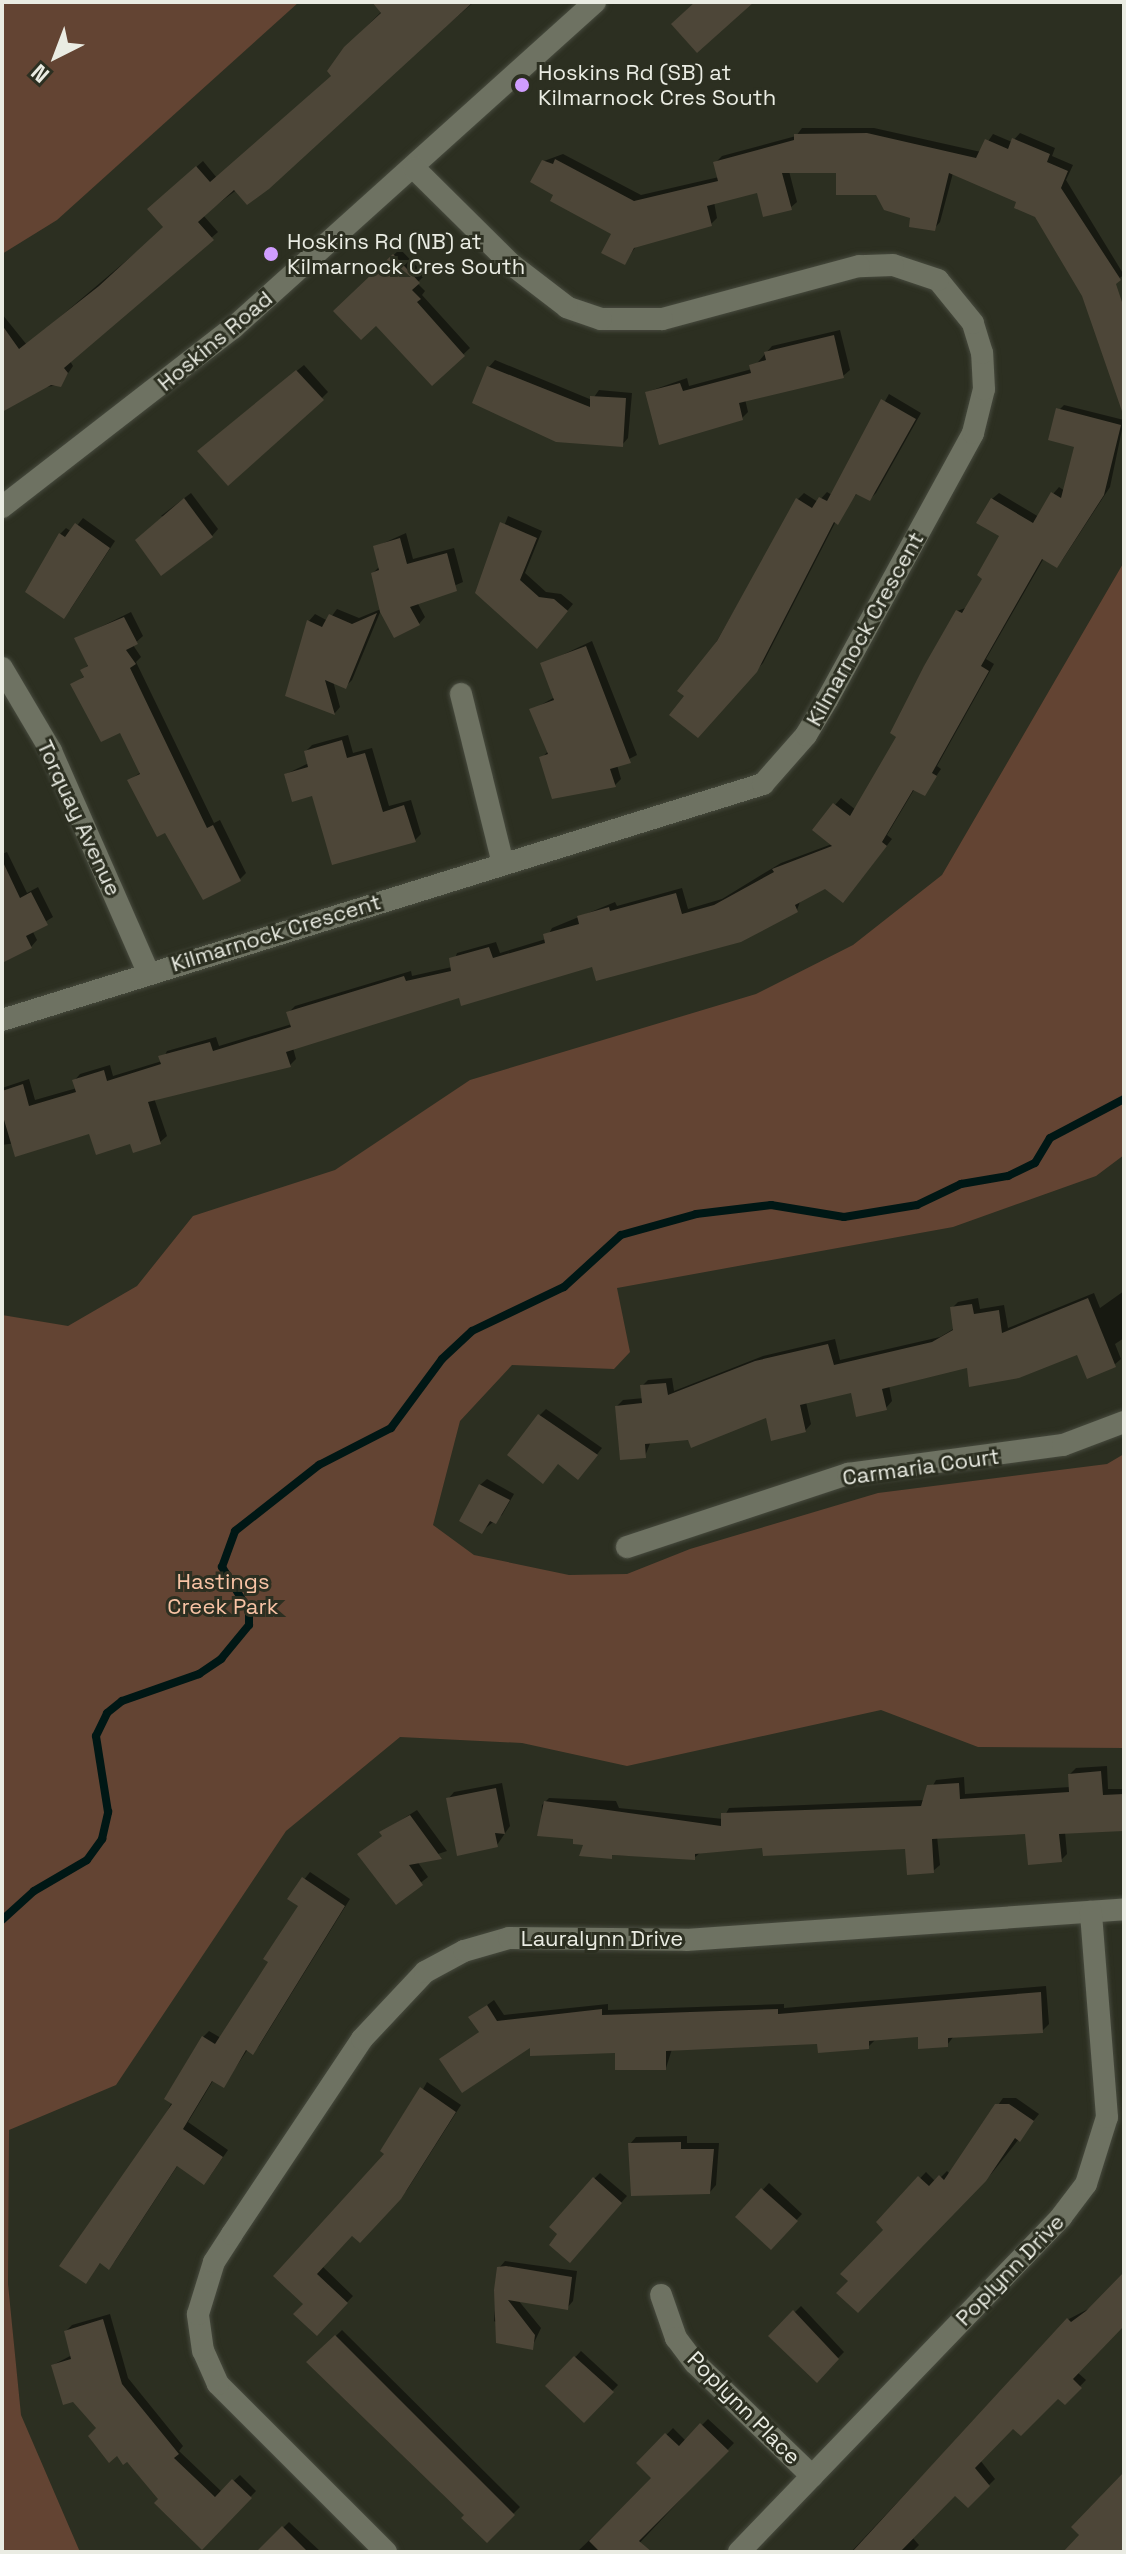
<!DOCTYPE html>
<html>
<head>
<meta charset="utf-8">
<style>
  body { margin:0 }
  #map { position:relative; width:1126px; height:2554px; overflow:hidden; background:#2c2f21; font-family:"Space Grotesk",sans-serif }
  div>[style] { position:absolute }
  .green>* { inset:0; background:#634433 }
  .shadow>* { inset:0; background:#0007 }
  .stream>* { height:8px; margin:-4px; padding:0 4px; transform-origin:4px; border-radius:4px; background:#001715 }
  .building>* { inset:0; background:#4d4638 }
  .roads { filter:drop-shadow(0 0 2px #474a3e) drop-shadow(0 0 2px #474a3e) }
  .minor>* { height:22px; margin:-11px; padding:0 11px; transform-origin:11px; border-radius:11px; background:#6e7262 }
  .dots>* { width:22px; height:22px; translate:-50% -50%; box-sizing:border-box; border:4px solid #2c2f21; border-radius:50% }
  span { translate:-50% -50%; white-space:nowrap; text-align:center; line-height:1.15; -webkit-text-stroke:6px #2c2f21; paint-order:stroke }
  .poi-label { font-size:22px; color:#eaece3 }
  .left { translate:0 -50%; text-align:left }
  .street-label { font-size:22px; color:#eaece3 }
  .park-label { font-size:22px; color:#f8c3a5 }
  .frame { position:absolute; inset:0; border:4px solid #eaece3; pointer-events:none }
  .north { position:absolute; left:16px; top:16px; width:80px; height:80px; -webkit-text-stroke:6px #2c2f21; paint-order:stroke; rotate:222deg; font-size:22px; font-weight:700; line-height:32px; text-align:center; color:#eaece3 }
  .north::after { content:''; display:block; margin:auto; width:28px; height:36px; background:#eaece3; clip-path:polygon(50% 0,100% 100%,50% 72%,0 100%) }
</style>
</head>
<body>
<div id="map">
  <div class="green">
    <i style="clip-path:polygon(2px 2px,299px 2px,57px 220px,2px 254px)"></i>
    <i style="clip-path:polygon(1124px 562px,1124px 1155px,1096px 1176px,953px 1227px,617px 1288px,630px 1352px,614px 1369px,512px 1365px,460px 1421px,433px 1525px,474px 1555px,569px 1575px,627px 1574px,690px 1549px,878px 1493px,1107px 1464px,1124px 1454px,1124px 1748px,978px 1747px,881px 1710px,627px 1766px,522px 1743px,400px 1737px,286px 1831px,116px 2085px,9px 2130px,8px 2284px,21px 2415px,80px 2552px,2px 2552px,2px 1315px,68px 1326px,137px 1286px,193px 1216px,335px 1170px,470px 1080px,756px 994px,853px 945px,942px 875px)"></i>
  </div>
  <div class="shadow">
    <i style="clip-path:polygon(391px 2px,474px 2px,376px 86px,203px 215px,218px 232px,70px 361px,73px 366px,60px 385px,2px 393px,2px 314px,27px 345px,166px 227px,156px 203px,203px 161px,217px 178px,333px 75px,345px 48px)"></i>
    <i style="clip-path:polygon(802px 128px,874px 128px,981px 152px,993px 134px,1012px 142px,1020px 133px,1055px 148px,1052px 156px,1073px 165px,1066px 180px,1124px 275px,1087px 300px,1036px 215px,1019px 201px,953px 173px,940px 222px,934px 229px,838px 171px,789px 171px,797px 202px,790px 208px,758px 190px,714px 202px,717px 218px,711px 224px,637px 245px,624px 263px,614px 233px,556px 195px,544px 161px,563px 154px,641px 195px,719px 177px,716px 162px,722px 156px,796px 136px)"></i>
    <i style="clip-path:polygon(400px 249px,425px 275px,417px 283px,425px 291px,422px 295px,470px 348px,432px 384px,377px 323px,336px 311px)"></i>
    <i style="clip-path:polygon(840px 330px,850px 370px,843px 376px,745px 399px,748px 412px,742px 418px,647px 392px,687px 378px,689px 386px,752px 369px,772px 346px)"></i>
    <i style="clip-path:polygon(495px 360px,592px 400px,599px 390px,632px 393px,628px 438px,622px 445px,489px 367px)"></i>
    <i style="clip-path:polygon(304px 365px,328px 392px,322px 398px,206px 445px)"></i>
    <i style="clip-path:polygon(889px 394px,921px 413px,876px 493px,870px 499px,858px 492px,836px 521px,763px 663px,704px 729px,686px 695px,798px 499px,804px 493px,818px 502px,827px 492px,832px 495px)"></i>
    <i style="clip-path:polygon(1064px 405px,1124px 420px,1110px 487px,1063px 559px,1057px 566px,1044px 558px,986px 659px,994px 664px,937px 766px,941px 769px,924px 794px,915px 788px,887px 835px,892px 839px,849px 894px,825px 886px,801px 899px,797px 910px,460px 996px,293px 1048px,296px 1059px,290px 1065px,154px 1098px,167px 1136px,160px 1142px,90px 1132px,2px 1145px,2px 1088px,29px 1079px,35px 1100px,77px 1088px,74px 1081px,80px 1074px,110px 1065px,113px 1076px,162px 1061px,167px 1051px,216px 1037px,219px 1046px,292px 1024px,288px 1013px,295px 1006px,411px 971px,412px 976px,452px 967px,457px 953px,496px 942px,500px 953px,546px 939px,552px 928px,615px 902px,617px 906px,682px 888px,688px 909px,722px 899px,781px 863px,832px 844px,835px 805px,841px 798px,856px 810px,899px 736px,957px 611px,968px 607px,984px 578px,1002px 536px,992px 499px,999px 493px,1039px 517px,1053px 494px,1059px 487px,1065px 491px,1076px 445px,1057px 412px)"></i>
    <i style="clip-path:polygon(191px 493px,218px 529px,212px 536px,161px 516px)"></i>
    <i style="clip-path:polygon(508px 516px,542px 531px,525px 573px,546px 592px,561px 594px,573px 604px,543px 640px,478px 593px)"></i>
    <i style="clip-path:polygon(83px 518px,115px 541px,70px 610px,60px 534px,66px 528px,72px 532px)"></i>
    <i style="clip-path:polygon(406px 533px,413px 559px,454px 548px,463px 582px,417px 602px,425px 617px,419px 624px,381px 610px,352px 680px,346px 686px,333px 681px,340px 707px,335px 713px,287px 694px,309px 621px,315px 614px,328px 621px,337px 609px,359px 618px,381px 609px,373px 573px,380px 566px,375px 547px)"></i>
    <i style="clip-path:polygon(131px 612px,143px 636px,133px 645px,141px 657px,136px 662px,214px 823px,220px 820px,246px 873px,240px 879px,166px 830px,130px 780px,141px 772px,121px 730px,72px 685px,86px 675px,83px 670px,89px 664px,76px 639px)"></i>
    <i style="clip-path:polygon(592px 641px,637px 755px,617px 765px,621px 779px,615px 785px,542px 758px,548px 751px,532px 710px,555px 697px,543px 664px)"></i>
    <i style="clip-path:polygon(348px 735px,353px 753px,372px 748px,389px 806px,411px 800px,421px 834px,415px 840px,313px 794px,286px 774px,309px 763px,306px 751px,312px 745px)"></i>
    <i style="clip-path:polygon(7px 852px,27px 893px,38px 887px,53px 917px,32px 930px,37px 940px,31px 947px,2px 954px,2px 854px)"></i>
    <i style="clip-path:polygon(1124px 1291px,1124px 1338px,1115px 1344px,1121px 1359px,1114px 1365px,1078px 1352px,969px 1366px,889px 1385px,892px 1401px,886px 1408px,852px 1390px,806px 1402px,811px 1424px,805px 1431px,767px 1416px,689px 1438px,651px 1441px,645px 1456px,617px 1406px,623px 1400px,644px 1398px,642px 1386px,648px 1380px,672px 1378px,674px 1391px,763px 1356px,835px 1339px,840px 1360px,940px 1337px,955px 1328px,952px 1308px,958px 1302px,978px 1298px,980px 1309px,1004px 1305px,1008px 1328px,1094px 1293px,1100px 1308px)"></i>
    <i style="clip-path:polygon(546px 1409px,602px 1448px,584px 1471px,539px 1416px)"></i>
    <i style="clip-path:polygon(487px 1479px,514px 1494px,502px 1515px,482px 1531px,480px 1485px)"></i>
    <i style="clip-path:polygon(1107px 1766px,1108px 1789px,1124px 1789px,1124px 1829px,1065px 1832px,1067px 1854px,1061px 1860px,1027px 1832px,937px 1836px,940px 1865px,933px 1871px,907px 1847px,764px 1846px,701px 1852px,694px 1858px,582px 1854px,586px 1843px,575px 1838px,540px 1835px,542px 1805px,549px 1798px,616px 1801px,619px 1808px,723px 1819px,729px 1808px,925px 1800px,936px 1780px,964px 1777px,965px 1794px,1070px 1787px,1070px 1774px,1076px 1768px)"></i>
    <i style="clip-path:polygon(502px 1783px,510px 1826px,497px 1845px,448px 1799px,454px 1792px)"></i>
    <i style="clip-path:polygon(417px 1810px,447px 1851px,417px 1861px,428px 1877px,396px 1902px,382px 1832px)"></i>
    <i style="clip-path:polygon(310px 1872px,350px 1899px,259px 2046px,253px 2052px,248px 2049px,224px 2085px,214px 2079px,188px 2122px,228px 2150px,210px 2176px,178px 2165px,115px 2261px,109px 2267px,101px 2262px,86px 2281px,203px 2037px,209px 2031px,221px 2038px,271px 1962px,301px 1905px,290px 1898px)"></i>
    <i style="clip-path:polygon(1046px 1986px,1049px 2024px,1042px 2031px,954px 2036px,947px 2045px,919px 2035px,875px 2040px,868px 2047px,819px 2041px,672px 2049px,666px 2068px,617px 2051px,532px 2044px,442px 2059px,481px 2031px,471px 2017px,494px 2000px,504px 2015px,608px 2004px,608px 2010px,784px 2004px,784px 2008px)"></i>
    <i style="clip-path:polygon(427px 2082px,461px 2105px,407px 2190px,360px 2240px,353px 2234px,322px 2266px,353px 2296px,317px 2334px,305px 2304px,276px 2276px,387px 2154px)"></i>
    <i style="clip-path:polygon(1003px 2098px,1016px 2098px,1039px 2114px,992px 2173px,858px 2310px,850px 2281px,886px 2230px,879px 2222px,926px 2172px,936px 2182px,947px 2171px,950px 2174px)"></i>
    <i style="clip-path:polygon(687px 2136px,687px 2143px,719px 2143px,716px 2185px,710px 2192px,630px 2144px,636px 2137px)"></i>
    <i style="clip-path:polygon(600px 2173px,627px 2196px,576px 2254px,594px 2179px)"></i>
    <i style="clip-path:polygon(769px 2183px,802px 2214px,771px 2247px,738px 2217px)"></i>
    <i style="clip-path:polygon(505px 2261px,577px 2271px,573px 2301px,567px 2308px,518px 2300px,541px 2328px,532px 2347px,494px 2321px,499px 2268px)"></i>
    <i style="clip-path:polygon(1124px 2275px,1124px 2323px,1077px 2372px,1086px 2380px,1064px 2403px,1058px 2396px,1013px 2426px,980px 2460px,995px 2479px,968px 2506px,955px 2493px,912px 2537px,919px 2545px,912px 2552px,851px 2552px,1069px 2319px,1094px 2306px)"></i>
    <i style="clip-path:polygon(801px 2306px,844px 2352px,817px 2380px,771px 2336px)"></i>
    <i style="clip-path:polygon(110px 2314px,128px 2378px,183px 2446px,179px 2451px,222px 2492px,240px 2475px,256px 2491px,202px 2547px,98px 2429px,53px 2365px,72px 2355px,66px 2331px,72px 2325px)"></i>
    <i style="clip-path:polygon(342px 2330px,520px 2507px,487px 2540px,467px 2515px,309px 2362px)"></i>
    <i style="clip-path:polygon(581px 2351px,618px 2385px,584px 2421px,548px 2386px)"></i>
    <i style="clip-path:polygon(708px 2419px,734px 2443px,631px 2552px,577px 2552px,654px 2478px,639px 2463px,673px 2428px,686px 2441px)"></i>
    <i style="clip-path:polygon(289px 2522px,321px 2552px,259px 2552px)"></i>
  </div>
  <div class="stream">
    <i style="left:2px;top:1920px;width:43px;rotate:-42.2deg"></i>
    <i style="left:34px;top:1891px;width:61px;rotate:-30.3deg"></i>
    <i style="left:87px;top:1860px;width:26px;rotate:-54deg"></i>
    <i style="left:102px;top:1839px;width:28px;rotate:-77deg"></i>
    <i style="left:108px;top:1812px;width:77px;rotate:-99deg"></i>
    <i style="left:96px;top:1736px;width:25px;rotate:-64deg"></i>
    <i style="left:107px;top:1713px;width:19px;rotate:-39deg"></i>
    <i style="left:122px;top:1701px;width:82px;rotate:-19.3deg"></i>
    <i style="left:199px;top:1674px;width:27px;rotate:-34deg"></i>
    <i style="left:221px;top:1659px;width:44px;rotate:-50.5deg"></i>
    <i style="left:249px;top:1625px;width:14px;rotate:-90deg"></i>
    <i style="left:249px;top:1611px;width:52px;rotate:-121.5deg"></i>
    <i style="left:222px;top:1567px;width:38px;rotate:-70deg"></i>
    <i style="left:235px;top:1531px;width:107px;rotate:-38.2deg"></i>
    <i style="left:319px;top:1465px;width:81px;rotate:-27.2deg"></i>
    <i style="left:391px;top:1428px;width:86px;rotate:-53.5deg"></i>
    <i style="left:442px;top:1359px;width:41px;rotate:-43deg"></i>
    <i style="left:472px;top:1331px;width:102px;rotate:-25.6deg"></i>
    <i style="left:564px;top:1287px;width:77px;rotate:-42.4deg"></i>
    <i style="left:621px;top:1235px;width:78px;rotate:-15.6deg"></i>
    <i style="left:696px;top:1214px;width:76px;rotate:-6.8deg"></i>
    <i style="left:771px;top:1205px;width:74px;rotate:9.3deg"></i>
    <i style="left:844px;top:1217px;width:74px;rotate:-9.3deg"></i>
    <i style="left:917px;top:1205px;width:49px;rotate:-25.5deg"></i>
    <i style="left:961px;top:1184px;width:48px;rotate:-9.7deg"></i>
    <i style="left:1008px;top:1176px;width:30px;rotate:-26deg"></i>
    <i style="left:1035px;top:1163px;width:29px;rotate:-59deg"></i>
    <i style="left:1050px;top:1138px;width:84px;rotate:-27.8deg"></i>
  </div>
  <div class="building">
    <i style="clip-path:polygon(372px 2px,473px 2px,269px 189px,247px 205px,234px 190px,198px 222px,214px 240px,64px 368px,68px 373px,61px 387px,51px 385px,2px 412px,2px 325px,19px 349px,99px 286px,163px 227px,147px 209px,196px 166px,210px 182px,331px 76px,327px 71px,344px 47px,381px 13px)"></i>
    <i style="clip-path:polygon(695px 2px,754px 2px,697px 53px,671px 24px)"></i>
    <i style="clip-path:polygon(867px 133px,976px 158px,985px 139px,1008px 149px,1012px 138px,1050px 154px,1047px 162px,1068px 171px,1061px 188px,1121px 280px,1116px 284px,1124px 308px,1124px 417px,1082px 296px,1035px 217px,1014px 208px,1016px 202px,949px 173px,935px 231px,909px 227px,910px 218px,884px 210px,876px 195px,836px 195px,836px 173px,782px 173px,792px 210px,763px 217px,757px 193px,707px 206px,712px 226px,634px 248px,625px 265px,601px 253px,611px 234px,550px 201px,553px 195px,530px 182px,542px 160px,553px 164px,555px 159px,634px 201px,718px 181px,713px 162px,794px 140px,794px 134px)"></i>
    <i style="clip-path:polygon(393px 254px,420px 283px,412px 290px,421px 299px,417px 302px,465px 356px,432px 386px,376px 326px,361px 340px,333px 311px)"></i>
    <i style="clip-path:polygon(834px 335px,844px 378px,739px 403px,743px 420px,659px 445px,645px 392px,680px 383px,683px 391px,751px 373px,749px 365px,766px 360px,764px 352px)"></i>
    <i style="clip-path:polygon(487px 366px,590px 407px,590px 396px,626px 398px,623px 447px,556px 442px,472px 403px)"></i>
    <i style="clip-path:polygon(296px 370px,324px 400px,228px 486px,197px 451px)"></i>
    <i style="clip-path:polygon(881px 399px,916px 419px,870px 501px,856px 494px,838px 525px,834px 522px,757px 672px,698px 738px,669px 715px,684px 696px,677px 691px,717px 641px,796px 498px,812px 508px,819px 497px,827px 501px)"></i>
    <i style="clip-path:polygon(1056px 408px,1121px 425px,1104px 495px,1057px 568px,1042px 559px,981px 666px,989px 671px,932px 773px,937px 776px,925px 796px,913px 790px,882px 842px,887px 846px,843px 903px,825px 889px,795px 905px,798px 912px,741px 942px,596px 981px,592px 967px,461px 1006px,459px 998px,286px 1052px,291px 1067px,148px 1102px,161px 1144px,133px 1153px,130px 1144px,96px 1155px,89px 1134px,15px 1157px,2px 1113px,2px 1091px,23px 1084px,29px 1106px,76px 1092px,72px 1080px,104px 1070px,107px 1081px,161px 1064px,158px 1056px,210px 1042px,213px 1051px,291px 1027px,286px 1012px,404px 976px,406px 981px,451px 971px,449px 958px,489px 947px,493px 958px,545px 943px,543px 934px,579px 924px,577px 916px,609px 907px,610px 911px,676px 893px,682px 914px,714px 905px,774px 872px,772px 869px,832px 846px,812px 830px,833px 803px,850px 816px,896px 737px,890px 733px,924px 666px,956px 610px,962px 613px,982px 579px,977px 575px,999px 536px,976px 523px,991px 498px,1033px 523px,1051px 492px,1061px 498px,1074px 447px,1048px 440px)"></i>
    <i style="clip-path:polygon(184px 498px,213px 537px,161px 576px,135px 540px)"></i>
    <i style="clip-path:polygon(500px 522px,537px 538px,520px 580px,539px 597px,554px 599px,568px 611px,537px 649px,475px 593px)"></i>
    <i style="clip-path:polygon(75px 523px,110px 548px,64px 619px,25px 592px,59px 533px,65px 537px)"></i>
    <i style="clip-path:polygon(400px 538px,407px 564px,447px 553px,457px 591px,410px 607px,420px 625px,394px 638px,380px 612px,371px 573px,379px 570px,373px 546px)"></i>
    <i style="clip-path:polygon(377px 613px,346px 689px,325px 680px,335px 715px,285px 696px,307px 620px,322px 627px,329px 614px,352px 624px)"></i>
    <i style="clip-path:polygon(124px 617px,138px 644px,126px 650px,136px 664px,130px 668px,207px 828px,213px 825px,241px 881px,203px 900px,165px 833px,157px 837px,127px 780px,140px 774px,120px 733px,101px 742px,70px 684px,84px 677px,80px 670px,88px 666px,74px 638px)"></i>
    <i style="clip-path:polygon(586px 646px,631px 763px,610px 769px,616px 787px,552px 799px,539px 757px,548px 754px,529px 709px,554px 700px,540px 663px)"></i>
    <i style="clip-path:polygon(342px 740px,347px 758px,365px 753px,383px 812px,404px 805px,416px 842px,332px 865px,312px 796px,292px 802px,284px 774px,308px 767px,304px 751px)"></i>
    <i style="clip-path:polygon(2px 860px,20px 898px,31px 892px,48px 925px,26px 936px,32px 948px,2px 963px)"></i>
    <i style="clip-path:polygon(1088px 1298px,1116px 1367px,1087px 1379px,1077px 1355px,1019px 1378px,969px 1387px,967px 1368px,882px 1389px,887px 1410px,856px 1417px,851px 1393px,800px 1405px,806px 1432px,771px 1441px,766px 1418px,691px 1448px,688px 1440px,645px 1444px,646px 1458px,620px 1460px,615px 1406px,642px 1403px,640px 1385px,666px 1383px,668px 1395px,755px 1361px,828px 1344px,834px 1365px,932px 1342px,953px 1330px,950px 1307px,972px 1304px,974px 1314px,999px 1310px,1002px 1333px)"></i>
    <i style="clip-path:polygon(538px 1414px,598px 1455px,578px 1480px,558px 1464px,543px 1484px,507px 1455px)"></i>
    <i style="clip-path:polygon(479px 1484px,510px 1500px,496px 1524px,490px 1521px,482px 1534px,459px 1521px)"></i>
    <i style="clip-path:polygon(1101px 1771px,1103px 1795px,1124px 1794px,1124px 1831px,1059px 1834px,1062px 1862px,1028px 1865px,1025px 1834px,932px 1839px,934px 1873px,907px 1875px,905px 1849px,763px 1856px,762px 1848px,695px 1854px,695px 1860px,612px 1855px,612px 1859px,579px 1856px,583px 1845px,573px 1844px,573px 1839px,537px 1836px,544px 1801px,721px 1826px,721px 1813px,921px 1806px,927px 1785px,959px 1783px,960px 1799px,1069px 1792px,1068px 1774px)"></i>
    <i style="clip-path:polygon(496px 1788px,505px 1834px,495px 1833px,498px 1847px,457px 1856px,446px 1798px)"></i>
    <i style="clip-path:polygon(410px 1815px,442px 1859px,409px 1865px,423px 1885px,396px 1905px,357px 1854px,382px 1836px,379px 1832px)"></i>
    <i style="clip-path:polygon(302px 1877px,345px 1906px,253px 2055px,246px 2050px,224px 2088px,212px 2081px,183px 2129px,223px 2157px,204px 2185px,177px 2166px,109px 2270px,100px 2263px,86px 2284px,59px 2266px,172px 2104px,164px 2099px,202px 2036px,215px 2044px,268px 1962px,263px 1959px,298px 1906px,287px 1899px)"></i>
    <i style="clip-path:polygon(1041px 1992px,1043px 2033px,948px 2038px,948px 2047px,918px 2049px,918px 2037px,869px 2041px,869px 2049px,818px 2053px,817px 2044px,666px 2051px,666px 2070px,615px 2070px,615px 2053px,530px 2056px,530px 2048px,462px 2093px,439px 2059px,479px 2032px,468px 2017px,487px 2005px,497px 2021px,602px 2009px,602px 2015px,778px 2009px,778px 2014px)"></i>
    <i style="clip-path:polygon(420px 2087px,456px 2112px,401px 2199px,360px 2243px,352px 2236px,317px 2274px,348px 2303px,317px 2336px,293px 2314px,303px 2304px,273px 2276px,384px 2154px,380px 2151px)"></i>
    <i style="clip-path:polygon(995px 2104px,1009px 2104px,1034px 2121px,1020px 2142px,1015px 2138px,986px 2181px,858px 2313px,836px 2293px,848px 2281px,840px 2274px,883px 2230px,876px 2222px,918px 2176px,929px 2186px,939px 2175px,944px 2180px)"></i>
    <i style="clip-path:polygon(681px 2142px,681px 2149px,714px 2149px,710px 2194px,631px 2196px,628px 2143px)"></i>
    <i style="clip-path:polygon(593px 2177px,622px 2203px,570px 2263px,549px 2245px,557px 2234px,549px 2227px)"></i>
    <i style="clip-path:polygon(761px 2188px,798px 2221px,771px 2250px,735px 2217px)"></i>
    <i style="clip-path:polygon(506px 2266px,572px 2277px,568px 2310px,508px 2300px,535px 2335px,533px 2350px,496px 2343px,494px 2290px,497px 2267px)"></i>
    <i style="clip-path:polygon(1124px 2272px,1124px 2326px,1073px 2379px,1082px 2388px,1065px 2405px,1058px 2399px,1021px 2436px,1013px 2429px,975px 2468px,990px 2486px,968px 2508px,955px 2496px,900px 2552px,852px 2552px,1067px 2318px,1071px 2322px,1086px 2311px)"></i>
    <i style="clip-path:polygon(793px 2310px,839px 2359px,817px 2383px,768px 2336px)"></i>
    <i style="clip-path:polygon(103px 2319px,122px 2384px,179px 2454px,174px 2458px,215px 2497px,232px 2479px,252px 2498px,202px 2550px,154px 2503px,158px 2499px,127px 2462px,123px 2465px,117px 2456px,109px 2463px,88px 2436px,96px 2428px,73px 2402px,63px 2405px,51px 2365px,71px 2359px,64px 2331px)"></i>
    <i style="clip-path:polygon(335px 2335px,515px 2515px,487px 2543px,461px 2518px,464px 2515px,306px 2362px)"></i>
    <i style="clip-path:polygon(574px 2356px,614px 2392px,584px 2423px,545px 2386px)"></i>
    <i style="clip-path:polygon(700px 2423px,729px 2451px,639px 2541px,652px 2552px,600px 2552px,589px 2541px,651px 2478px,636px 2463px,665px 2433px,679px 2446px)"></i>
    <i style="clip-path:polygon(1124px 2472px,1124px 2552px,1063px 2552px,1079px 2535px,1071px 2527px)"></i>
    <i style="clip-path:polygon(282px 2526px,308px 2552px,256px 2552px)"></i>
  </div>
  <div class="roads">
    <div class="minor">
      <i style="left:2px;top:507px;width:292px;rotate:-37.8deg"></i>
      <i style="left:233px;top:328px;width:487px;rotate:-42deg"></i>
      <i style="left:2px;top:668px;width:96px;rotate:59.4deg"></i>
      <i style="left:51px;top:751px;width:241px;rotate:66.3deg"></i>
      <i style="left:461px;top:694px;width:175px;rotate:76.1deg"></i>
      <i style="left:2px;top:1020px;width:797px;rotate:-17.23deg"></i>
      <i style="left:763px;top:784px;width:65px;rotate:-48.7deg"></i>
      <i style="left:806px;top:735px;width:41px;rotate:-59deg"></i>
      <i style="left:827px;top:700px;width:304px;rotate:-61.3deg"></i>
      <i style="left:973px;top:433px;width:45px;rotate:-76deg"></i>
      <i style="left:984px;top:389px;width:36px;rotate:-93deg"></i>
      <i style="left:982px;top:353px;width:31px;rotate:-107deg"></i>
      <i style="left:973px;top:323px;width:55px;rotate:-129.1deg"></i>
      <i style="left:938px;top:280px;width:47px;rotate:-161.6deg"></i>
      <i style="left:893px;top:265px;width:34px;rotate:178deg"></i>
      <i style="left:859px;top:266px;width:204px;rotate:164.9deg"></i>
      <i style="left:662px;top:319px;width:61px;rotate:180deg"></i>
      <i style="left:601px;top:319px;width:36px;rotate:-161deg"></i>
      <i style="left:567px;top:307px;width:71px;rotate:-142.5deg"></i>
      <i style="left:511px;top:264px;width:136px;rotate:-135.3deg"></i>
      <i style="left:627px;top:1547px;width:233px;rotate:-18.3deg"></i>
      <i style="left:848px;top:1474px;width:217px;rotate:-7.7deg"></i>
      <i style="left:1063px;top:1445px;width:65px;rotate:-20.7deg"></i>
      <i style="left:661px;top:2295px;width:46px;rotate:70.8deg"></i>
      <i style="left:676px;top:2338px;width:31px;rotate:53deg"></i>
      <i style="left:695px;top:2363px;width:163px;rotate:44deg"></i>
      <i style="left:386px;top:2552px;width:238px;rotate:-135deg"></i>
      <i style="left:218px;top:2384px;width:36px;rotate:-114deg"></i>
      <i style="left:203px;top:2351px;width:37px;rotate:-98deg"></i>
      <i style="left:198px;top:2314px;width:54px;rotate:-72.9deg"></i>
      <i style="left:214px;top:2262px;width:33px;rotate:-57deg"></i>
      <i style="left:232px;top:2234px;width:234px;rotate:-56.3deg"></i>
      <i style="left:362px;top:2039px;width:92px;rotate:-46.8deg"></i>
      <i style="left:425px;top:1972px;width:44px;rotate:-28.3deg"></i>
      <i style="left:464px;top:1951px;width:47px;rotate:-16.1deg"></i>
      <i style="left:509px;top:1938px;width:177px;rotate:0.6deg"></i>
      <i style="left:686px;top:1940px;width:439px;rotate:-4deg"></i>
      <i style="left:739px;top:2552px;width:465px;rotate:-46.1deg"></i>
      <i style="left:1061px;top:2217px;width:41px;rotate:-52.9deg"></i>
      <i style="left:1086px;top:2184px;width:70px;rotate:-72.6deg"></i>
      <i style="left:1107px;top:2117px;width:206px;rotate:-94.5deg"></i>
    </div>
  </div>
  <div class="dots">
    <i style="left:522px;top:85px;background:#d09dff"></i>
    <i style="left:271px;top:254px;background:#d09dff"></i>
  </div>
  <div class="poi-label">
    <span class="left" style="left:538px;top:85px">Hoskins Rd (SB) at<br>Kilmarnock Cres South</span>
    <span class="left" style="left:287px;top:254px">Hoskins Rd (NB) at<br>Kilmarnock Cres South</span>
  </div>
  <div class="street-label">
    <span style="left:215px;top:341px;rotate:-40deg">Hoskins Road</span>
    <span style="left:865px;top:629px;rotate:-61deg">Kilmarnock Crescent</span>
    <span style="left:79px;top:818px;rotate:65deg">Torquay Avenue</span>
    <span style="left:276px;top:933px;rotate:-17deg">Kilmarnock Crescent</span>
    <span style="left:921px;top:1467px;rotate:-8deg">Carmaria Court</span>
    <span style="left:602px;top:1939px">Lauralynn Drive</span>
    <span style="left:1010px;top:2270px;rotate:-46deg">Poplynn Drive</span>
    <span style="left:744px;top:2408px;rotate:45deg">Poplynn Place</span>
  </div>
  <div class="park-label">
    <span style="left:223px;top:1594px">Hastings<br>Creek Park</span>
  </div>
  <div class="frame"></div>
  <div class="north">N</div>
</div>
</body>
</html>
